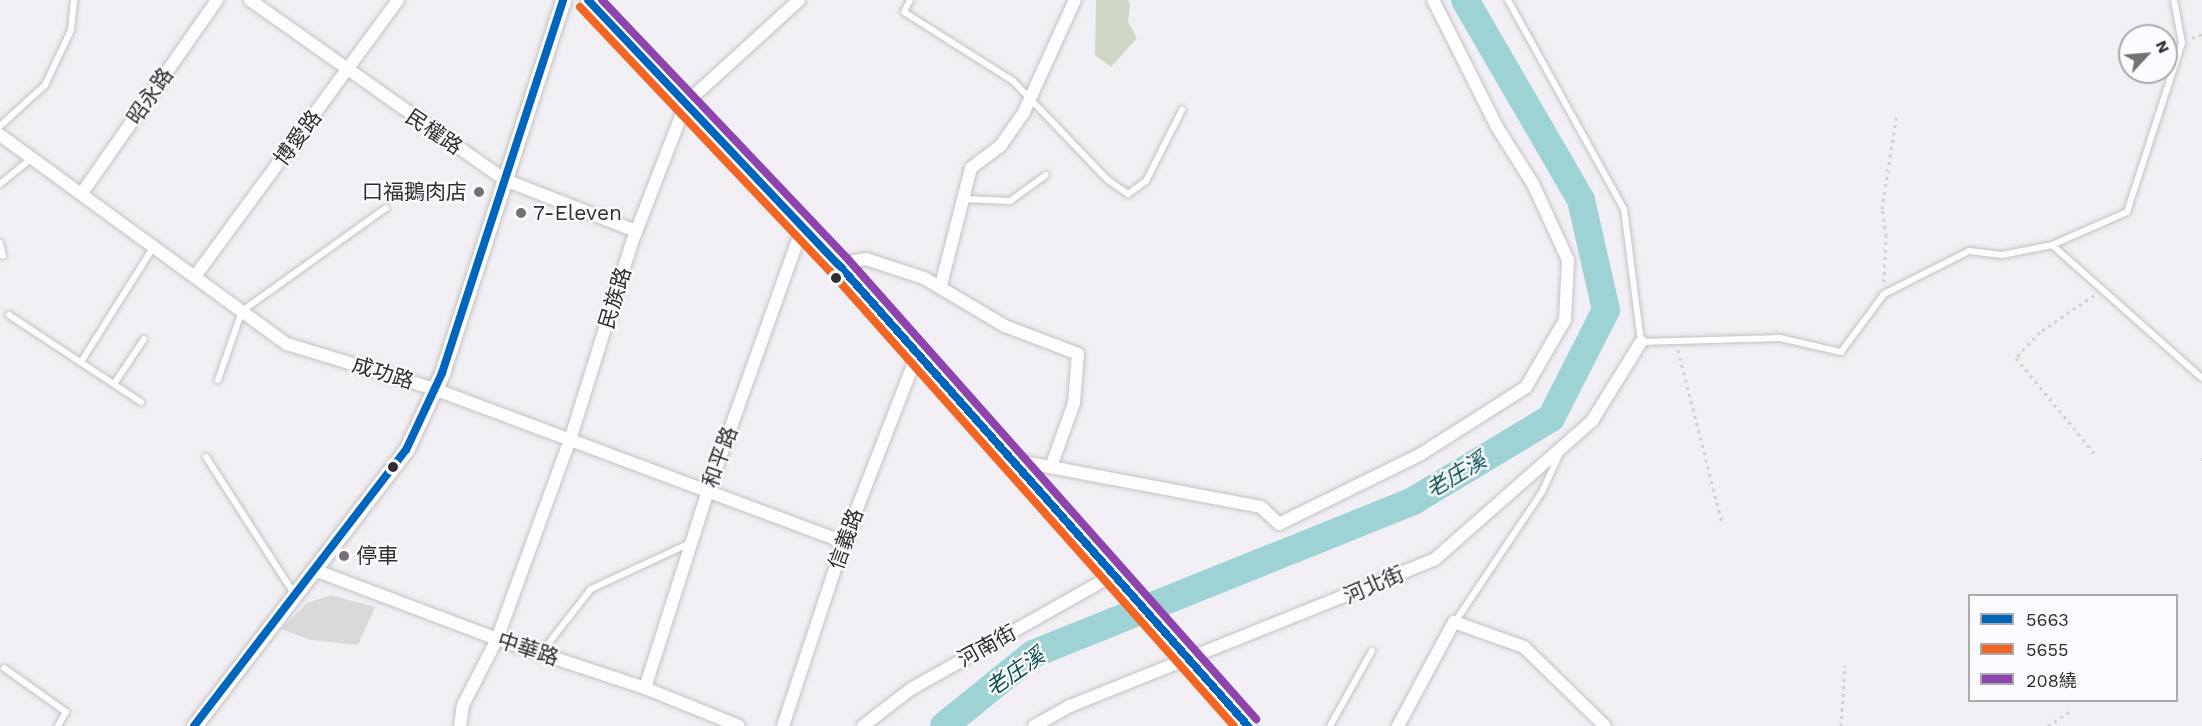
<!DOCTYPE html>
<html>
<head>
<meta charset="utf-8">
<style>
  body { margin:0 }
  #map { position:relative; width:2202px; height:726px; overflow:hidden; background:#f1eff3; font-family:"Work Sans","Noto Sans TC",sans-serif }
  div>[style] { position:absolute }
  .green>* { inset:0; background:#ced7c4 }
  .river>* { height:28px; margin:-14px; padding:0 14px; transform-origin:14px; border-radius:14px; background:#9ed3d5 }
  .building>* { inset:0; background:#dbd8da }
  .path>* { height:3px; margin-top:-1.5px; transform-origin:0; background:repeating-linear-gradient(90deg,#d0d0d2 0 3px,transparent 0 7.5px) }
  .roads { filter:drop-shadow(0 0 2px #c4c2c5) drop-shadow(0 0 2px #c4c2c5) }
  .service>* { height:6px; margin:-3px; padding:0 3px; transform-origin:3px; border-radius:3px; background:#fdfdfd }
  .minor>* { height:12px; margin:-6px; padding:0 6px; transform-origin:6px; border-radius:6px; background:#fdfdfd }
  .tertiary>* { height:15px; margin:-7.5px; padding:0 7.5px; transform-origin:7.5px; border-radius:7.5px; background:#fdfdfd }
  .bus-1>* { height:8px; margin:-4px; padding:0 4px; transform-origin:4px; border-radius:4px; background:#0065bd }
  .bus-2>* { height:8px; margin:-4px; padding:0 4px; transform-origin:4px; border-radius:4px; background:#f26522 }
  .bus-3>* { height:8px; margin:-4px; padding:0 4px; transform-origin:4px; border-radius:4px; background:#8e44ad }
  .dots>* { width:16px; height:16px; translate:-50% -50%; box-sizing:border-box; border:3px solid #fdfbff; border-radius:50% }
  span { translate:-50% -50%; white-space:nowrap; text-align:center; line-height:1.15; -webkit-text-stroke:4.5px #fdfbff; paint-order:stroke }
  .street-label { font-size:21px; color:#2e2d30 }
  .poi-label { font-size:21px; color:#2e2d30 }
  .right { translate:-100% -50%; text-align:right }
  .left { translate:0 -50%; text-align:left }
  .water-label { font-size:22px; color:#094f50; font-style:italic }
  .legend { position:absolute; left:1968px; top:594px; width:210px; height:108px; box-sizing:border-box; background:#fdfbff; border:2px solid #aaa9ac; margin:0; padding:8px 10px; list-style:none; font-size:18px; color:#2e2d30 }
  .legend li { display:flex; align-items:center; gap:12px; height:30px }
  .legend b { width:30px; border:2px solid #aaa9ac }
  .north { position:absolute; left:2118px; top:24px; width:60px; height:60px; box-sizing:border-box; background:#fdfbff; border:2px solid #aaa9ac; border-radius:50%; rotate:64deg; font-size:16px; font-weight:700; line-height:24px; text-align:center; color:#2e2d30 }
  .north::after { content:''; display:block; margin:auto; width:21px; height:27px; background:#727174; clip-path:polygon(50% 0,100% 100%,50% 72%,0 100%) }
</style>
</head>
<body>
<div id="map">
  <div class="green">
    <i style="clip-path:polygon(1096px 0,1128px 0,1130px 5px,1128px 22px,1137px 38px,1111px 67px,1095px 55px)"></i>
  </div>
  <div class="river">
    <i style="left:944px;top:726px;width:114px;rotate:-39deg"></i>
    <i style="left:1033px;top:654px;width:410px;rotate:-21.9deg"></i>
    <i style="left:1413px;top:501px;width:161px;rotate:-31deg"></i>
    <i style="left:1551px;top:418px;width:121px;rotate:-63deg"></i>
    <i style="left:1606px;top:310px;width:113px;rotate:-102.8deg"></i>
    <i style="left:1581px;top:200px;width:231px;rotate:-120.1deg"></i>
  </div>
  <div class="building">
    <i style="clip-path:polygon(331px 595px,375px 607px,358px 645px,311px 640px,281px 629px,307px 603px)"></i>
  </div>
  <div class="path">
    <i style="left:2192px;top:38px;width:11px;rotate:-22deg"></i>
    <i style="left:1884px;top:282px;width:46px;rotate:-87.5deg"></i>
    <i style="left:1886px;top:236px;width:27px;rotate:-98deg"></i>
    <i style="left:1882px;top:209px;width:98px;rotate:-81.2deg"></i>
    <i style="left:2094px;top:295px;width:65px;rotate:145.6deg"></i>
    <i style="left:2040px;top:332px;width:35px;rotate:133deg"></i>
    <i style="left:2016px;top:358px;width:123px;rotate:50.6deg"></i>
    <i style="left:1678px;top:350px;width:178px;rotate:75.7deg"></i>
    <i style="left:2201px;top:459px;width:1px"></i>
    <i style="left:1841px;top:726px;width:61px;rotate:-86.2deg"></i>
    <i style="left:2048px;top:726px;width:29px;rotate:-34deg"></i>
  </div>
  <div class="roads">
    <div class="service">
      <i style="left:910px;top:0;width:13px;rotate:117deg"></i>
      <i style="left:904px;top:12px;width:129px;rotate:32.3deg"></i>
      <i style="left:1013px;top:81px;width:137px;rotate:46.2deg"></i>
      <i style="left:1108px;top:180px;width:24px;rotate:35deg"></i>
      <i style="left:1128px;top:194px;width:22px;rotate:-36deg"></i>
      <i style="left:1146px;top:181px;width:80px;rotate:-63.1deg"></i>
      <i style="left:1508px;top:0;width:239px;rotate:61deg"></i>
      <i style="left:1624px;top:209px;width:134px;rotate:82.7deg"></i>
      <i style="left:1641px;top:342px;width:139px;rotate:-1.6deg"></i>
      <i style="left:1780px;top:338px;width:63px;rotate:12.9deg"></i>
      <i style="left:1841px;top:352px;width:72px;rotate:-53.4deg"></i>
      <i style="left:1884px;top:294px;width:95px;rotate:-26.8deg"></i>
      <i style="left:1969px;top:251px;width:33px;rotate:7deg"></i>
      <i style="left:2002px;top:255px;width:51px;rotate:-11.3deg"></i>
      <i style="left:2052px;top:245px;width:82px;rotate:-23.7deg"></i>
      <i style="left:2127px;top:212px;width:178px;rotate:-72deg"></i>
      <i style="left:2182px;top:43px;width:44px;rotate:-100.5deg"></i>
      <i style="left:0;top:126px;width:61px;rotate:-42.3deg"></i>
      <i style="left:45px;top:85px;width:61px;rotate:-64.7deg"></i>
      <i style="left:71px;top:30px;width:30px;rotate:-84deg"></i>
      <i style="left:0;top:184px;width:41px;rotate:-39.1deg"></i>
      <i style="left:963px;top:199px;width:47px;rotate:2.4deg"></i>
      <i style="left:1010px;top:201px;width:44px;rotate:-35.8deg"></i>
      <i style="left:0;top:243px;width:13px;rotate:77deg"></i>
      <i style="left:2052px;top:245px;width:200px;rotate:41.6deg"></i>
      <i style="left:9px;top:315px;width:158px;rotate:33.4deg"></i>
      <i style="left:81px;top:362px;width:137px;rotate:-57.8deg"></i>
      <i style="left:218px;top:380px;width:73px;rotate:-70.8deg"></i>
      <i style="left:242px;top:311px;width:177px;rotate:-35.6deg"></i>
      <i style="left:114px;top:384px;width:54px;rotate:-56.3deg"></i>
      <i style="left:206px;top:457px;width:164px;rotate:57.2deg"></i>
      <i style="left:1455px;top:622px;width:156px;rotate:-56.2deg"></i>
      <i style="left:1542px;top:492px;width:43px;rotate:-65.2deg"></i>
      <i style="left:541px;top:653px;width:81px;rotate:-52deg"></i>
      <i style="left:591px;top:589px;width:109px;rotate:-24.9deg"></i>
      <i style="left:4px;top:668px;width:76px;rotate:35.4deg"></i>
      <i style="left:66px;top:712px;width:16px;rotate:120deg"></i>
      <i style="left:1330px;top:726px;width:86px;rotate:-60.8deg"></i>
    </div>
    <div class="minor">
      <i style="left:250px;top:0;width:312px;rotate:35.2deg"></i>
      <i style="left:505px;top:180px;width:141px;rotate:21.3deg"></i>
      <i style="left:0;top:135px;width:355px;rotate:36.1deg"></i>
      <i style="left:287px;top:344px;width:154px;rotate:17deg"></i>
      <i style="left:434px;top:389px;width:438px;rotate:20.5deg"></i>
      <i style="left:82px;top:193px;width:236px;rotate:-55deg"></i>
      <i style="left:838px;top:264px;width:28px;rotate:-10deg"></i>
      <i style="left:866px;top:259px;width:61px;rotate:18.1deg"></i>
      <i style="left:924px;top:278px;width:94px;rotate:30.7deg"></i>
      <i style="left:1005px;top:326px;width:78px;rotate:21deg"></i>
      <i style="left:1078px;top:354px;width:49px;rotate:94.7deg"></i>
      <i style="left:1074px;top:403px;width:68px;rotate:109.8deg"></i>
      <i style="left:196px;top:275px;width:341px;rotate:-53.7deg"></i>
      <i style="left:941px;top:285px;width:121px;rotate:-75.6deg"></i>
      <i style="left:971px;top:168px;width:38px;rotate:-37deg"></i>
      <i style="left:1001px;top:145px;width:38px;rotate:-55deg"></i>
      <i style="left:1023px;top:114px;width:125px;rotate:-65.5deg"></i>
      <i style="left:1013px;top:460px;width:252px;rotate:10.7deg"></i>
      <i style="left:1261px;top:507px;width:25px;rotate:43deg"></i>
      <i style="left:1279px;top:524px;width:158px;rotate:-26.2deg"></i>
      <i style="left:1421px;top:454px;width:125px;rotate:-32.5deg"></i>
      <i style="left:1526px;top:387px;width:78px;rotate:-59.8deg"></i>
      <i style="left:1565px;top:320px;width:60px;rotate:-87.1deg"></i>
      <i style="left:1568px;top:260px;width:84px;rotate:-114.7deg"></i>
      <i style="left:1533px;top:184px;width:67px;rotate:-122.3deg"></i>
      <i style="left:1497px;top:127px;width:142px;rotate:-116.7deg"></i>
      <i style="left:317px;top:571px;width:192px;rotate:20.7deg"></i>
      <i style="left:497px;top:639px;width:156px;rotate:18.3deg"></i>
      <i style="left:645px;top:688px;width:101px;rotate:22deg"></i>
      <i style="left:645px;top:688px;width:207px;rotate:-72.3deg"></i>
      <i style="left:708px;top:491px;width:278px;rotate:-70.3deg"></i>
      <i style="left:460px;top:726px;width:21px;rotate:-82deg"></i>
      <i style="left:463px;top:705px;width:74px;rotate:-62.7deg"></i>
      <i style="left:497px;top:639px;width:212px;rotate:-69.9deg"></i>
      <i style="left:570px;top:440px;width:204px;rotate:-72.6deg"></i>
      <i style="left:631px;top:245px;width:152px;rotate:-68.8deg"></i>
      <i style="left:686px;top:103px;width:153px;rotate:-42.3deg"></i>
      <i style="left:783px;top:726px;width:194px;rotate:-71.7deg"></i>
      <i style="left:844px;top:542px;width:201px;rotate:-68.7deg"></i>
      <i style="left:863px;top:726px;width:61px;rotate:-37.6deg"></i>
      <i style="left:911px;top:689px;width:236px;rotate:-29.4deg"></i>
      <i style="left:1034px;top:726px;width:41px;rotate:-29.1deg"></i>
      <i style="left:1070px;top:706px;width:393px;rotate:-21.9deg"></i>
      <i style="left:1435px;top:559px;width:209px;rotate:-41.3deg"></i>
      <i style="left:1592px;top:421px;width:93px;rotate:-58.2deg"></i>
      <i style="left:1398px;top:726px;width:118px;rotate:-61.7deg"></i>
      <i style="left:1454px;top:622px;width:74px;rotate:19.7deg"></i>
      <i style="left:1524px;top:647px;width:113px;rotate:44.3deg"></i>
    </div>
    <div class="tertiary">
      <i style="left:588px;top:0;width:364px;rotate:46.6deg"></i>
      <i style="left:838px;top:264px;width:618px;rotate:48.41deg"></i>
      <i style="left:194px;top:726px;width:348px;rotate:-52.5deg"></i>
      <i style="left:406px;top:450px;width:85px;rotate:-64.9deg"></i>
      <i style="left:442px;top:373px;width:392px;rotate:-72deg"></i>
    </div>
  </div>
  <div class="bus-1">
    <i style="left:588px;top:0;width:364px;rotate:46.6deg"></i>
    <i style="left:838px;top:264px;width:618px;rotate:48.41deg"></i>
    <i style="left:194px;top:726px;width:348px;rotate:-52.5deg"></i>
    <i style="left:406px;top:450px;width:85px;rotate:-64.9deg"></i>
    <i style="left:442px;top:373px;width:392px;rotate:-72deg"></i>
  </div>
  <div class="bus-2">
    <i style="left:580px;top:7px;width:364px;rotate:46.6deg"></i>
    <i style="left:830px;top:271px;width:608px;rotate:48.4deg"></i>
  </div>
  <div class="bus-3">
    <i style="left:602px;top:0;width:354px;rotate:46.5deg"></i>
    <i style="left:846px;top:257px;width:618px;rotate:48.41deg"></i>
  </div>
  <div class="dots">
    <i style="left:479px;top:192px;background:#727174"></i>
    <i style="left:521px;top:213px;background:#727174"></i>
    <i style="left:836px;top:278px;background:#2e2d30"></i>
    <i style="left:393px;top:467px;background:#2e2d30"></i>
    <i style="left:344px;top:556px;background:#727174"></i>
  </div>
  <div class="street-label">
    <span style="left:150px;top:96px;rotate:-55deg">昭永路</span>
    <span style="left:434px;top:132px;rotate:34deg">民權路</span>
    <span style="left:298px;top:138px;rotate:-53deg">博愛路</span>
    <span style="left:615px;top:298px;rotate:-73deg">民族路</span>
    <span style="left:383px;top:373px;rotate:17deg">成功路</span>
    <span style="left:720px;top:457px;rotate:-70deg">和平路</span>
    <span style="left:846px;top:539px;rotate:-70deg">信義路</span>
    <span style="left:1374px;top:585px;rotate:-23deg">河北街</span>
    <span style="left:987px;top:646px;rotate:-29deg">河南街</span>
    <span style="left:528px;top:649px;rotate:18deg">中華路</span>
  </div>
  <div class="poi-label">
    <span class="right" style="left:467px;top:192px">口福鵝肉店</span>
    <span class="left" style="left:533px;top:213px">7-Eleven</span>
    <span class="left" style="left:356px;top:556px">停車</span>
  </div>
  <div class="water-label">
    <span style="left:1456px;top:475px;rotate:-31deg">老庄溪</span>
    <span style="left:1015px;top:672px;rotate:-35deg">老庄溪</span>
  </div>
  <ul class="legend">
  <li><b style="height:8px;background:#0065bd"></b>5663</li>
  <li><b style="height:8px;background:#f26522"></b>5655</li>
  <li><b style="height:8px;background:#8e44ad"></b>208繞</li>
  </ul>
  <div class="north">N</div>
</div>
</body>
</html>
